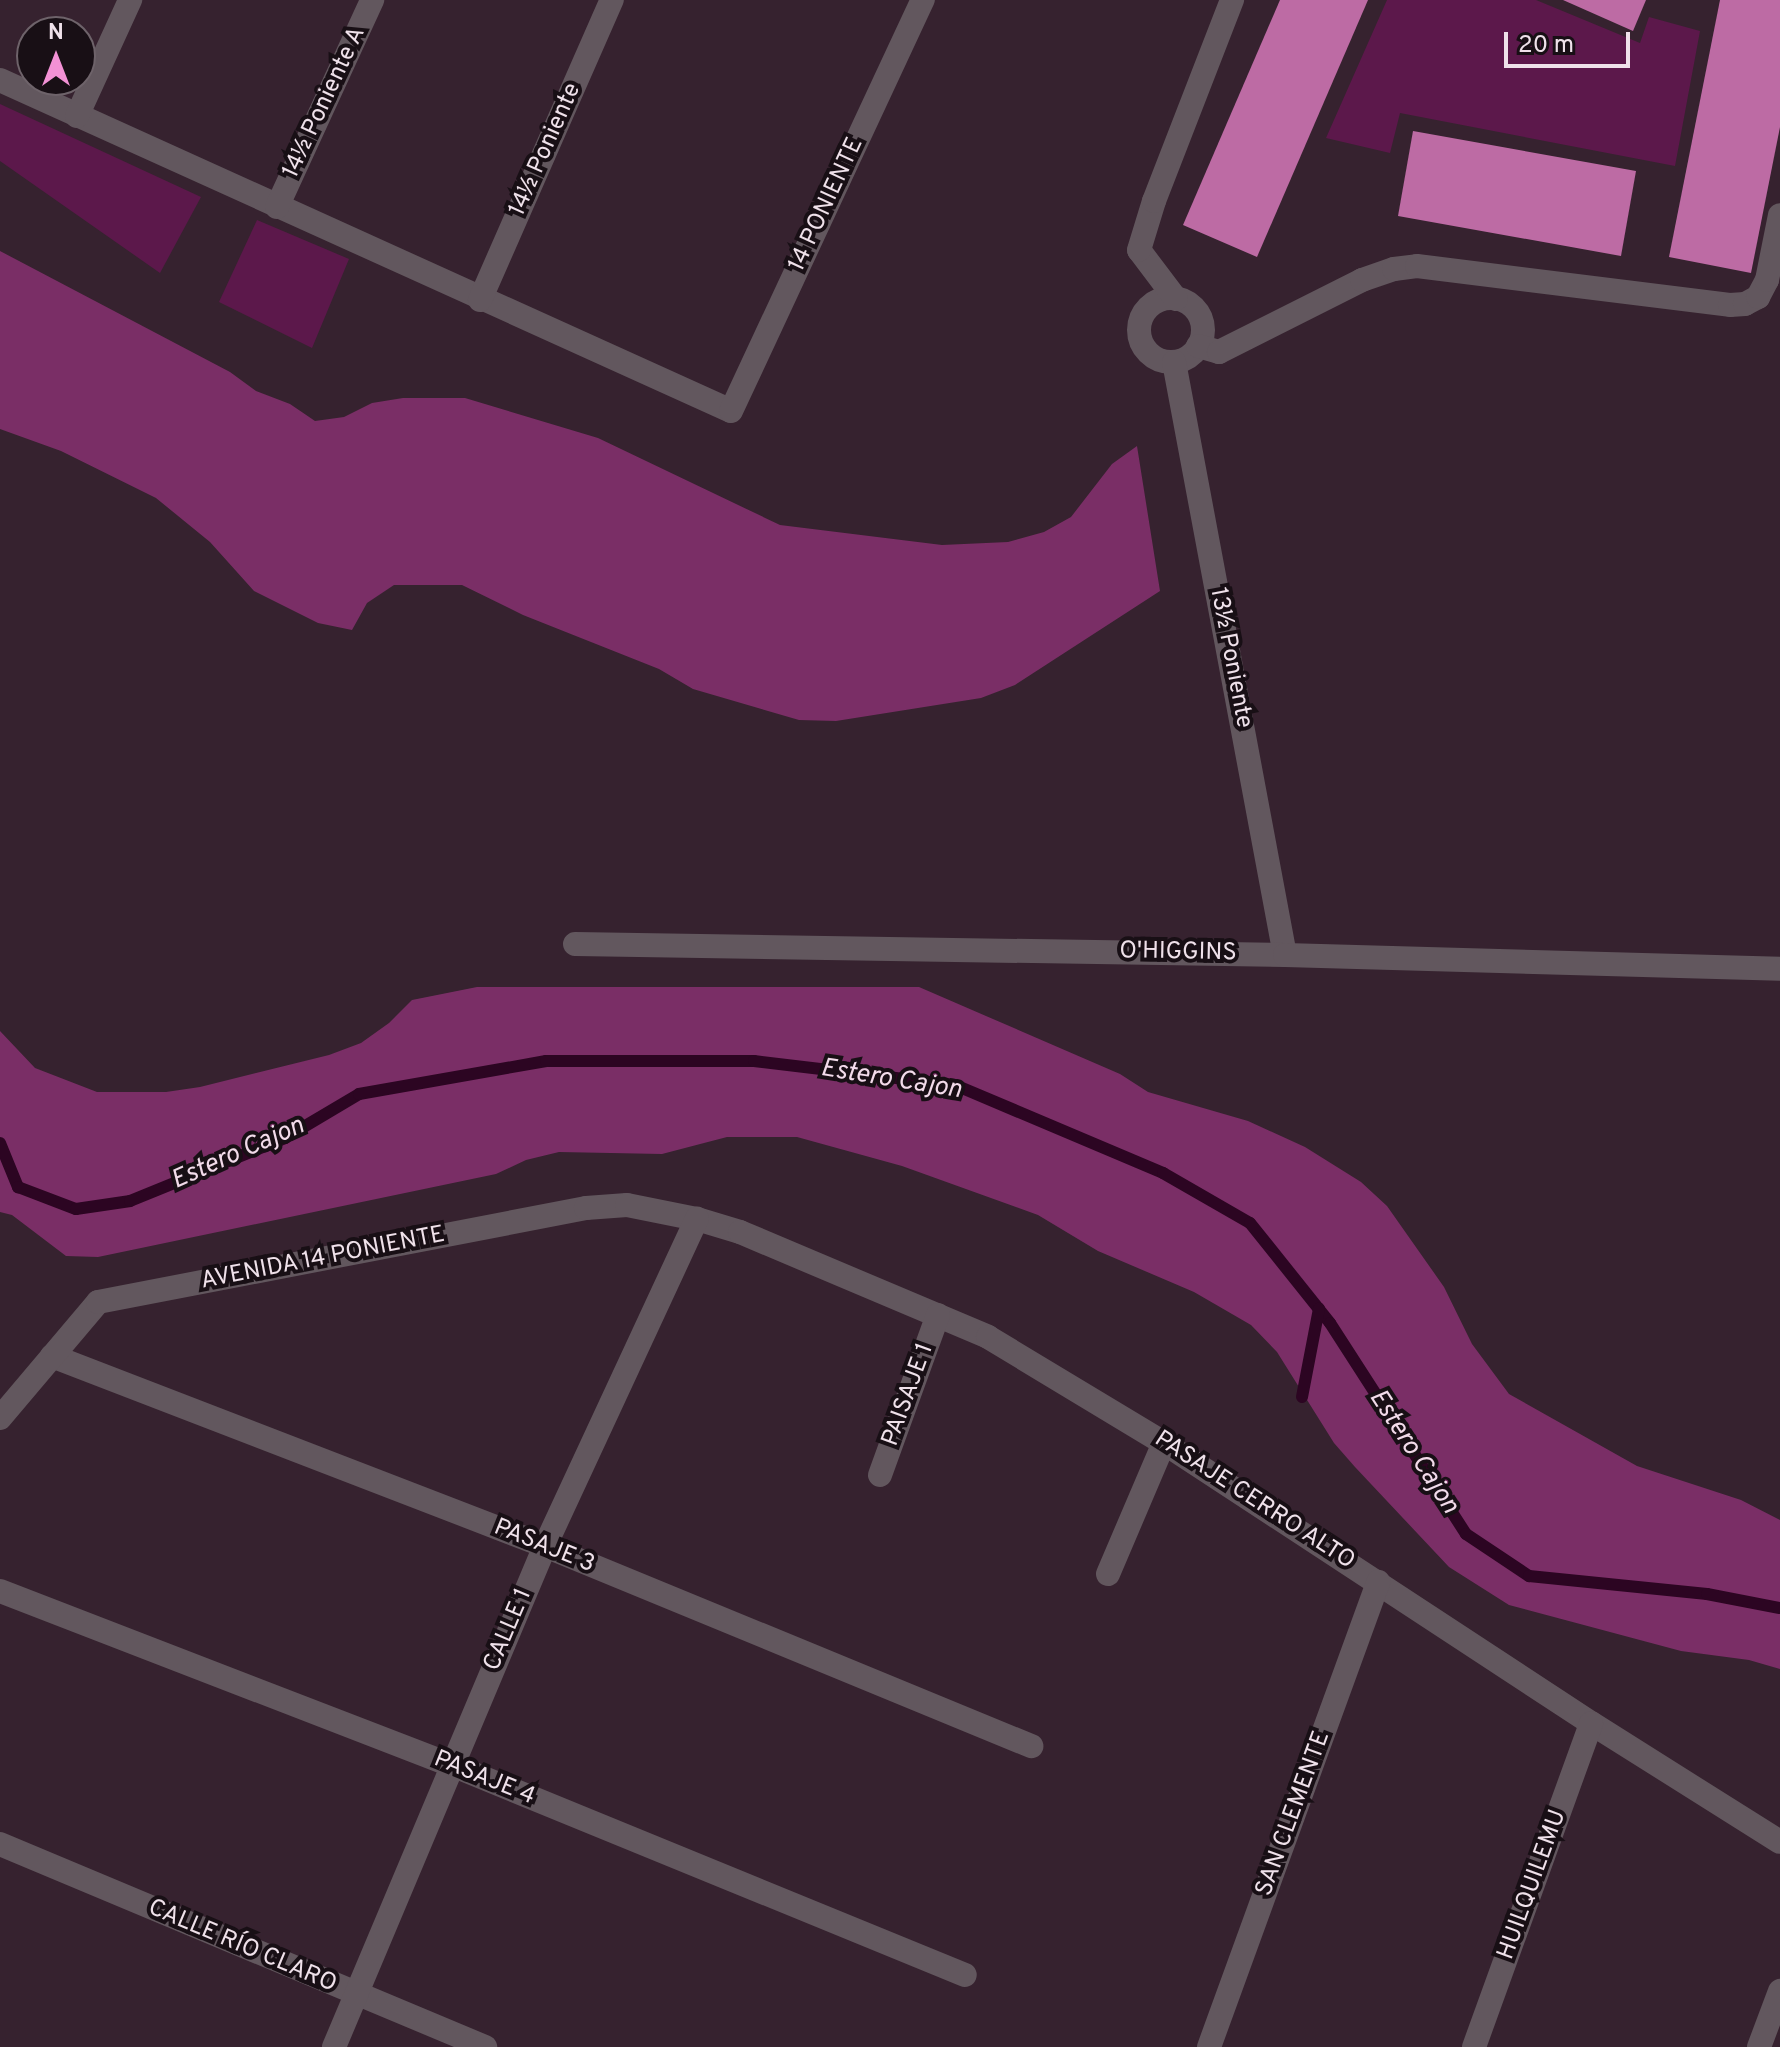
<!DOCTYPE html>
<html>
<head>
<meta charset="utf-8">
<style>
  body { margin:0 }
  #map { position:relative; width:1780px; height:2047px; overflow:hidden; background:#36222f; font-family:Overpass,sans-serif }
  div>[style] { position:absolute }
  .green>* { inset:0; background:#5c184b }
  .forest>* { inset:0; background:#7a2e66 }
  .stream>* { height:12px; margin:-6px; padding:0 6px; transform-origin:6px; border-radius:6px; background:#2c0522 }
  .building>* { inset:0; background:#bd6ba4 }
  .minor>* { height:24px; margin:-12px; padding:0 12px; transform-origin:12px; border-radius:12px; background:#62575e }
  .minor>.ring { margin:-12px; padding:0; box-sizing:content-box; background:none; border:24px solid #62575e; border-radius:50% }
  span { translate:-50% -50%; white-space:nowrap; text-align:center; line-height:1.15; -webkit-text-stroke:8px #180f15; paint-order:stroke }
  .street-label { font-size:24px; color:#efe1ea }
  .water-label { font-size:26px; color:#f2dbea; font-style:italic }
  .north { position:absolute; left:16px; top:16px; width:80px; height:80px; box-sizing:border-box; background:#180f15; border:2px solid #6e636a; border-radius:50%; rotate:0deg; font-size:22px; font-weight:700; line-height:32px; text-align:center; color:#efe1ea }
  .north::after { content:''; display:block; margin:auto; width:28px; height:36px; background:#f391d5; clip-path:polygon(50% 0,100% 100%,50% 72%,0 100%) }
  .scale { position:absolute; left:1504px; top:32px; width:126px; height:36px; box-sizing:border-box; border:4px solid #efe1ea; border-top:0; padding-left:10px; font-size:24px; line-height:28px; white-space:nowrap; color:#efe1ea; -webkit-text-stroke:6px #180f15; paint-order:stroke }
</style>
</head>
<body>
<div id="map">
  <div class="green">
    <i style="clip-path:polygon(1387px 0,1536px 0,1640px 43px,1649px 17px,1700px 31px,1675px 166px,1400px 113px,1390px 153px,1326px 138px)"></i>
    <i style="clip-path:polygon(0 104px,201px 197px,160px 273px,0 161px)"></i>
    <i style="clip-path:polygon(257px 220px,349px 259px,312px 348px,219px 302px)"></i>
  </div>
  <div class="forest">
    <i style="clip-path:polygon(0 251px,230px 372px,256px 391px,290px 404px,315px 421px,344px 417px,372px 403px,403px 398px,465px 398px,598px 438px,780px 525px,942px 545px,1008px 542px,1044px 532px,1071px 517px,1112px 464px,1137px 446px,1160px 591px,1015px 685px,981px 698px,836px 721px,799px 720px,693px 689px,659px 669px,523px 615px,462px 585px,394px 585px,367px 603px,352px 630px,318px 623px,254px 591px,210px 542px,156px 498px,61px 451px,0 429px)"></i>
    <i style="clip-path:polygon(477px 987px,919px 987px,1120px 1074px,1148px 1092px,1248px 1121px,1305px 1147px,1361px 1182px,1387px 1206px,1444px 1287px,1472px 1344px,1509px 1394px,1637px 1466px,1741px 1500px,1780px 1520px,1780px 1669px,1749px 1660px,1681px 1651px,1509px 1605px,1449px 1567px,1355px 1467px,1334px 1443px,1277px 1352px,1251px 1325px,1194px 1292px,1098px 1251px,1038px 1215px,902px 1166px,797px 1137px,727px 1137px,662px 1154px,559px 1152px,526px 1160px,496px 1174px,98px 1257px,66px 1256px,12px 1215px,0 1212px,0 1031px,35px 1068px,97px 1092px,166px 1092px,200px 1087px,329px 1055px,361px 1043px,389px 1023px,412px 1000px)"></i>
  </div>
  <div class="stream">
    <i style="left:0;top:1143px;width:48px;rotate:67.8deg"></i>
    <i style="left:18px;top:1187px;width:62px;rotate:20.8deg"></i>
    <i style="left:76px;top:1209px;width:55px;rotate:-8.4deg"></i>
    <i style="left:130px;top:1201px;width:167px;rotate:-22.1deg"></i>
    <i style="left:285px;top:1138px;width:86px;rotate:-30.7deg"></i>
    <i style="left:359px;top:1094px;width:190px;rotate:-10deg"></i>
    <i style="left:546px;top:1061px;width:208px"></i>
    <i style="left:754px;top:1061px;width:202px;rotate:6.8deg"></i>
    <i style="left:955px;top:1085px;width:226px;rotate:22.9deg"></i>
    <i style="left:1163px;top:1173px;width:100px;rotate:29.9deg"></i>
    <i style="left:1250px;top:1223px;width:128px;rotate:51.3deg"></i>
    <i style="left:1330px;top:1323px;width:251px;rotate:57.2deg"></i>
    <i style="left:1466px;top:1534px;width:76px;rotate:33.7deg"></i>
    <i style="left:1529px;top:1576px;width:179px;rotate:5.8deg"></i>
    <i style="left:1707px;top:1594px;width:74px;rotate:10.9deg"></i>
    <i style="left:1302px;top:1397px;width:90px;rotate:-79.1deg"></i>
  </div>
  <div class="building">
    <i style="clip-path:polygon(1280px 0,1368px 0,1257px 257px,1183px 225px)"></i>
    <i style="clip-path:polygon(1563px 0,1646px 0,1633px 31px)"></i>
    <i style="clip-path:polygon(1720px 0,1780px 0,1780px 127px,1751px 273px,1669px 257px)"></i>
    <i style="clip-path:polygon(1413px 131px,1636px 171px,1621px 256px,1398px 216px)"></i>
  </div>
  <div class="minor">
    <i style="left:0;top:80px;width:802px;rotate:24.36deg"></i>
    <i style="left:731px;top:411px;width:454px;rotate:-65deg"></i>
    <i style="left:77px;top:116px;width:128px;rotate:-65.4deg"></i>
    <i style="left:277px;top:207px;width:228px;rotate:-65.3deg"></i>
    <i class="ring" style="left:1139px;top:298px;width:40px;height:40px"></i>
    <i style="left:1176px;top:299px;width:61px;rotate:-127.1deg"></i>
    <i style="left:1139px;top:250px;width:51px;rotate:-73deg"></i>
    <i style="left:1154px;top:201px;width:216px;rotate:-68.8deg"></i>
    <i style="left:480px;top:300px;width:328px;rotate:-66.3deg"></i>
    <i style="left:1198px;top:346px;width:22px;rotate:16deg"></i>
    <i style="left:1219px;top:352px;width:160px;rotate:-26.7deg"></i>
    <i style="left:1362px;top:280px;width:34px;rotate:-19deg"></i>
    <i style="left:1394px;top:269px;width:23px;rotate:-7deg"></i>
    <i style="left:1417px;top:266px;width:315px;rotate:7.1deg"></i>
    <i style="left:1730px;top:305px;width:15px;rotate:-4deg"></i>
    <i style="left:1745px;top:304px;width:15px;rotate:-28deg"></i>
    <i style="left:1758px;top:297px;width:19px;rotate:-62deg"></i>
    <i style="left:1767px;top:280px;width:66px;rotate:-78.7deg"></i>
    <i style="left:1174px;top:362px;width:603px;rotate:79.4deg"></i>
    <i style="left:575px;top:944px;width:710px;rotate:0.89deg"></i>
    <i style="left:1285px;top:955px;width:495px;rotate:1.6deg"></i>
    <i style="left:52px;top:1356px;width:528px;rotate:21.08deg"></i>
    <i style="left:545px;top:1546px;width:526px;rotate:22.37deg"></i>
    <i style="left:0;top:1418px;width:152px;rotate:-49.8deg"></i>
    <i style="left:98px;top:1302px;width:497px;rotate:-10.9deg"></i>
    <i style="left:586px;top:1208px;width:41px;rotate:-4.2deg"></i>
    <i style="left:627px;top:1205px;width:71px;rotate:11.3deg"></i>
    <i style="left:697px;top:1219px;width:45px;rotate:16.8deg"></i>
    <i style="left:740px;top:1232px;width:269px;rotate:22.9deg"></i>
    <i style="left:988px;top:1337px;width:205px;rotate:31.1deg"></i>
    <i style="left:1164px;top:1443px;width:511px;rotate:33.25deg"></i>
    <i style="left:1591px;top:1723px;width:223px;rotate:32.2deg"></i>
    <i style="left:880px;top:1475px;width:170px;rotate:-70.1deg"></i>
    <i style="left:1108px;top:1574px;width:142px;rotate:-66.9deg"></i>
    <i style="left:0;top:1591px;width:484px;rotate:21.1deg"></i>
    <i style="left:452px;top:1765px;width:554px;rotate:22.26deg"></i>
    <i style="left:0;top:1844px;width:526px;rotate:22.71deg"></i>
    <i style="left:334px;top:2047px;width:544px;rotate:-67.16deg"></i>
    <i style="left:545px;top:1546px;width:361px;rotate:-65.1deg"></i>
    <i style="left:1209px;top:2047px;width:495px;rotate:-70deg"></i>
    <i style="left:1474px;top:2047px;width:344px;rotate:-70.1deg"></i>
    <i style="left:1759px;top:2047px;width:60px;rotate:-69.4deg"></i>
  </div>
  <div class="street-label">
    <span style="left:325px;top:103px;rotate:-65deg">14½ Poniente A</span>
    <span style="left:546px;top:150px;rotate:-66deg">14½ Poniente</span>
    <span style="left:827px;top:205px;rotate:-65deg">14 PONIENTE</span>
    <span style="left:1230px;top:658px;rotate:79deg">13½ Poniente</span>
    <span style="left:1178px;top:953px;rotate:1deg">O'HIGGINS</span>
    <span style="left:323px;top:1259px;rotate:-11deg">AVENIDA 14 PONIENTE</span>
    <span style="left:909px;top:1395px;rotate:-70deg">PAISAJE 1</span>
    <span style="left:1254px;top:1501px;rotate:33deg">PASAJE CERRO ALTO</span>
    <span style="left:544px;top:1547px;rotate:22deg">PASAJE 3</span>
    <span style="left:509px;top:1630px;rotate:-67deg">CALLE 1</span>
    <span style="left:484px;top:1779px;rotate:22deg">PASAJE 4</span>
    <span style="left:1294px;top:1814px;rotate:-70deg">SAN CLEMENTE</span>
    <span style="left:1533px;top:1885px;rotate:-70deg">HUILQUILEMU</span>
    <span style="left:242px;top:1947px;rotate:23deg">CALLE RÍO CLARO</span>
  </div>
  <div class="water-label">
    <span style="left:891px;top:1080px;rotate:9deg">Estero Cajon</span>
    <span style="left:238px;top:1154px;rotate:-24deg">Estero Cajon</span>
    <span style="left:1413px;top:1452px;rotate:57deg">Estero Cajon</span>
  </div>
  <div class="north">N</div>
  <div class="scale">20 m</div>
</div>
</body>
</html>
